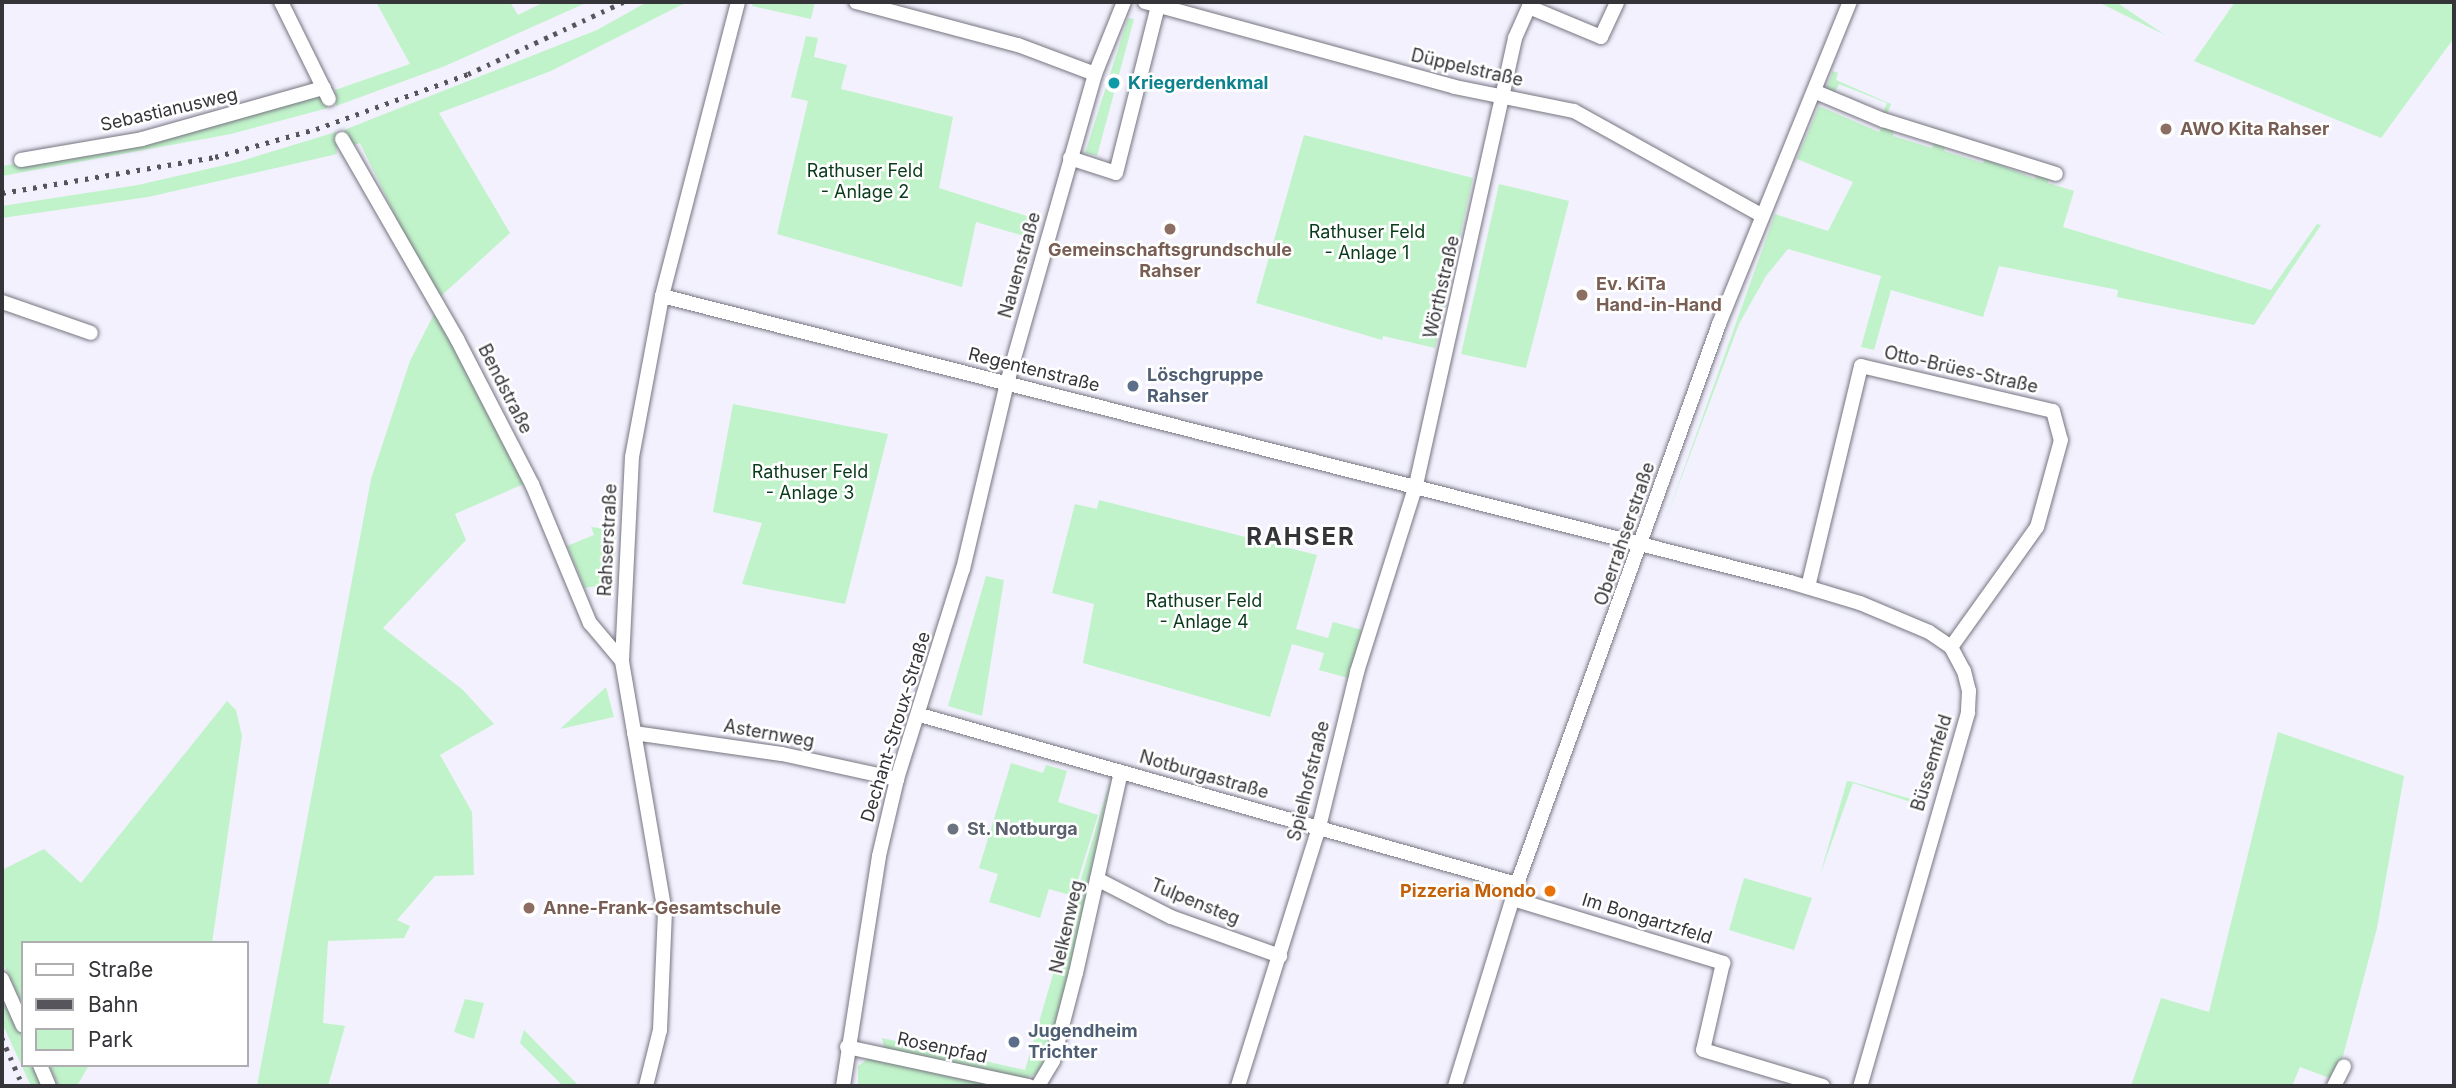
<!DOCTYPE html>
<html>
<head>
<meta charset="utf-8">
<style>
  body { margin:0 }
  #map { position:relative; width:2456px; height:1088px; overflow:hidden; background:#f2f1fd; font-family:Inter,sans-serif }
  div>[style] { position:absolute }
  .green>* { inset:0; background:#c1f3ca }
  .roads { filter:drop-shadow(0 0 2px #767580) drop-shadow(0 0 2px #767580) }
  .street>* { height:14px; margin:-7px; padding:0 7px; transform-origin:7px; border-radius:7px; background:#fff }
  .rail>* { height:4.5px; margin-top:-2.25px; transform-origin:0; background:repeating-linear-gradient(90deg,#55555b 0 3.5px,transparent 0 10.5px) }
  .dots>* { width:19px; height:19px; translate:-50% -50%; box-sizing:border-box; border:4px solid #fff; border-radius:50% }
  span { translate:-50% -50%; white-space:nowrap; text-align:center; line-height:1.15; -webkit-text-stroke:5px #fff; paint-order:stroke }
  .street-label { font-size:18px; color:#343439 }
  .culture-label { font-size:18px; color:#0d838f; font-weight:700 }
  .left { translate:0 -50%; text-align:left }
  .education-label { font-size:18px; color:#785e54; font-weight:700 }
  .park-label { font-size:18px; color:#093a1a }
  .service-label { font-size:18px; color:#4e5e75; font-weight:700 }
  .worship-label { font-size:18px; color:#5b616d; font-weight:700 }
  .food-label { font-size:18px; color:#c56008; font-weight:700 }
  .right { translate:-100% -50%; text-align:right }
  .district-label { font-size:24px; color:#343439; font-weight:700; letter-spacing:2px }
  .frame { position:absolute; inset:0; border:4px solid #343439; pointer-events:none }
  .legend { position:absolute; left:21px; top:941px; width:228px; height:126px; box-sizing:border-box; background:#fff; border:2px solid #aeaeb0; margin:0; padding:9px 12px; list-style:none; font-size:21px; color:#343439 }
  .legend li { display:flex; align-items:center; gap:14px; height:35px }
  .legend b { width:35px; border:2px solid #aeaeb0 }
</style>
</head>
<body>
<div id="map">
  <div class="green">
    <i style="clip-path:polygon(376px 2px,510px 2px,518px 15px,544px 2px,588px 2px,445px 66px,336px 106px,335px 90px,410px 64px)"></i>
    <i style="clip-path:polygon(647px 2px,687px 2px,551px 71px,439px 113px,510px 233px,440px 297px,424px 275px,360px 143px,352px 146px,344px 130px,597px 30px)"></i>
    <i style="clip-path:polygon(753px 2px,815px 2px,811px 19px,752px 6px)"></i>
    <i style="clip-path:polygon(2098px 2px,2116px 2px,2165px 35px)"></i>
    <i style="clip-path:polygon(2235px 2px,2454px 2px,2454px 38px,2381px 138px,2194px 61px)"></i>
    <i style="clip-path:polygon(1128px 18px,1134px 19px,1097px 156px,1085px 153px)"></i>
    <i style="clip-path:polygon(806px 36px,818px 38px,814px 57px,847px 65px,841px 89px,953px 117px,939px 188px,1036px 219px,1031px 238px,976px 222px,962px 287px,777px 234px,808px 101px,791px 97px)"></i>
    <i style="clip-path:polygon(1833px 71px,1838px 73px,1836px 80px,1891px 104px,1887px 114px,1975px 140px,1882px 115px,1887px 103px,1839px 84px,1835px 92px,1826px 89px)"></i>
    <i style="clip-path:polygon(320px 94px,328px 108px,231px 134px,2px 176px,2px 166px,143px 143px)"></i>
    <i style="clip-path:polygon(1819px 106px,1879px 132px,1882px 127px,1894px 130px,1893px 136px,1932px 148px,1934px 143px,1945px 146px,1944px 151px,1983px 163px,1985px 159px,2035px 179px,2037px 173px,2049px 176px,2048px 183px,2074px 191px,2063px 227px,2271px 290px,2317px 224px,2321px 225px,2254px 325px,2117px 297px,2118px 290px,1999px 266px,1983px 317px,1891px 290px,1874px 350px,1861px 347px,1881px 276px,1788px 249px,1766px 276px,1739px 324px,1666px 519px,1775px 214px,1828px 231px,1853px 182px,1797px 159px)"></i>
    <i style="clip-path:polygon(336px 132px,337px 154px,148px 197px,2px 218px,2px 206px,138px 185px,238px 162px)"></i>
    <i style="clip-path:polygon(1304px 135px,1473px 178px,1435px 348px,1383px 336px,1382px 340px,1256px 303px)"></i>
    <i style="clip-path:polygon(1499px 184px,1569px 201px,1526px 368px,1461px 354px)"></i>
    <i style="clip-path:polygon(437px 308px,528px 482px,455px 514px,466px 540px,383px 628px,463px 690px,494px 724px,440px 755px,472px 812px,474px 875px,435px 876px,397px 920px,410px 926px,404px 938px,328px 941px,323px 1023px,345px 1026px,328px 1086px,257px 1086px,371px 479px,410px 361px)"></i>
    <i style="clip-path:polygon(733px 404px,888px 434px,845px 604px,742px 584px,762px 523px,713px 512px)"></i>
    <i style="clip-path:polygon(1099px 500px,1317px 555px,1296px 629px,1328px 638px,1333px 622px,1362px 630px,1348px 678px,1319px 670px,1324px 653px,1292px 644px,1270px 717px,1083px 663px,1094px 604px,1052px 593px,1075px 504px,1097px 509px)"></i>
    <i style="clip-path:polygon(591px 527px,616px 530px,613px 583px,585px 588px,567px 546px,594px 535px)"></i>
    <i style="clip-path:polygon(986px 576px,1004px 580px,982px 716px,948px 706px)"></i>
    <i style="clip-path:polygon(606px 687px,614px 717px,560px 729px,605px 688px)"></i>
    <i style="clip-path:polygon(227px 701px,236px 710px,242px 736px,212px 943px,23px 943px,23px 1006px,2px 961px,2px 870px,44px 849px,81px 883px)"></i>
    <i style="clip-path:polygon(2278px 732px,2404px 776px,2377px 928px,2343px 1056px,2332px 1079px,2300px 1067px,2292px 1086px,2131px 1086px,2161px 998px,2209px 1012px)"></i>
    <i style="clip-path:polygon(1011px 763px,1043px 773px,1046px 765px,1067px 771px,1058px 802px,1098px 815px,1073px 896px,1049px 889px,1040px 918px,989px 902px,998px 874px,979px 868px)"></i>
    <i style="clip-path:polygon(1110px 780px,1064px 1001px,1048px 1059px,1038px 1073px,1022px 1080px,884px 1048px,882px 1038px,1025px 1070px)"></i>
    <i style="clip-path:polygon(1847px 781px,1853px 782px,1928px 804px,1926px 807px,1853px 783px,1820px 875px)"></i>
    <i style="clip-path:polygon(1744px 878px,1812px 898px,1794px 950px,1729px 930px)"></i>
    <i style="clip-path:polygon(2px 988px,23px 1035px,23px 1065px,36px 1065px,45px 1086px,31px 1086px,2px 1023px)"></i>
    <i style="clip-path:polygon(465px 999px,484px 1003px,474px 1039px,454px 1032px)"></i>
    <i style="clip-path:polygon(524px 1030px,579px 1086px,563px 1086px,520px 1043px)"></i>
    <i style="clip-path:polygon(872px 1056px,955px 1078px,1006px 1086px,858px 1086px,858px 1066px)"></i>
    <i style="clip-path:polygon(49px 1065px,89px 1065px,77px 1086px,58px 1086px)"></i>
  </div>
  <div class="roads">
    <div class="street">
      <i style="left:281px;top:2px;width:108px;rotate:63.7deg"></i>
      <i style="left:856px;top:2px;width:168px;rotate:14.9deg"></i>
      <i style="left:1018px;top:45px;width:82px;rotate:20.6deg"></i>
      <i style="left:1145px;top:2px;width:321px;rotate:15.3deg"></i>
      <i style="left:1455px;top:87px;width:121px;rotate:11.4deg"></i>
      <i style="left:1574px;top:111px;width:214px;rotate:29.1deg"></i>
      <i style="left:1529px;top:7px;width:78px;rotate:22.6deg"></i>
      <i style="left:1601px;top:37px;width:38px;rotate:-65deg"></i>
      <i style="left:1816px;top:92px;width:73px;rotate:22.7deg"></i>
      <i style="left:1883px;top:120px;width:181px;rotate:17.3deg"></i>
      <i style="left:342px;top:139px;width:231px;rotate:60.1deg"></i>
      <i style="left:457px;top:339px;width:163px;rotate:62.7deg"></i>
      <i style="left:532px;top:484px;width:151px;rotate:67.4deg"></i>
      <i style="left:590px;top:623px;width:50px;rotate:49.9deg"></i>
      <i style="left:1070px;top:158px;width:48px;rotate:18.1deg"></i>
      <i style="left:1116px;top:173px;width:172px;rotate:-75.9deg"></i>
      <i style="left:21px;top:160px;width:123px;rotate:-9.8deg"></i>
      <i style="left:142px;top:139px;width:189px;rotate:-15.7deg"></i>
      <i style="left:662px;top:296px;width:1164px;rotate:14.23deg"></i>
      <i style="left:1790px;top:582px;width:73px;rotate:16.7deg"></i>
      <i style="left:1860px;top:603px;width:75px;rotate:22.8deg"></i>
      <i style="left:1929px;top:632px;width:27px;rotate:34deg"></i>
      <i style="left:1951px;top:647px;width:27px;rotate:62deg"></i>
      <i style="left:1964px;top:671px;width:21px;rotate:76deg"></i>
      <i style="left:1969px;top:691px;width:22px;rotate:93deg"></i>
      <i style="left:1968px;top:713px;width:388px;rotate:106.1deg"></i>
      <i style="left:2px;top:302px;width:94px;rotate:19.2deg"></i>
      <i style="left:1808px;top:587px;width:227px;rotate:-76.5deg"></i>
      <i style="left:1861px;top:366px;width:197px;rotate:13.2deg"></i>
      <i style="left:2053px;top:411px;width:30px;rotate:75deg"></i>
      <i style="left:2061px;top:440px;width:90px;rotate:105.4deg"></i>
      <i style="left:2037px;top:527px;width:148px;rotate:125.6deg"></i>
      <i style="left:920px;top:715px;width:620px;rotate:15.81deg"></i>
      <i style="left:634px;top:733px;width:149px;rotate:8.1deg"></i>
      <i style="left:782px;top:754px;width:118px;rotate:12.3deg"></i>
      <i style="left:1097px;top:879px;width:83px;rotate:27.2deg"></i>
      <i style="left:1171px;top:917px;width:116px;rotate:19.7deg"></i>
      <i style="left:1513px;top:899px;width:220px;rotate:16.9deg"></i>
      <i style="left:1723px;top:963px;width:89px;rotate:102.9deg"></i>
      <i style="left:1703px;top:1050px;width:125px;rotate:16.7deg"></i>
      <i style="left:2px;top:979px;width:51px;rotate:65.9deg"></i>
      <i style="left:847px;top:1047px;width:186px;rotate:12.1deg"></i>
      <i style="left:40px;top:1065px;width:23px;rotate:67deg"></i>
      <i style="left:646px;top:1086px;width:58px;rotate:-76deg"></i>
      <i style="left:660px;top:1030px;width:117px;rotate:-87.6deg"></i>
      <i style="left:665px;top:913px;width:256px;rotate:-99.7deg"></i>
      <i style="left:622px;top:661px;width:204px;rotate:-87.2deg"></i>
      <i style="left:632px;top:457px;width:164px;rotate:-79.4deg"></i>
      <i style="left:662px;top:296px;width:304px;rotate:-75.5deg"></i>
      <i style="left:843px;top:1086px;width:233px;rotate:-81.1deg"></i>
      <i style="left:879px;top:856px;width:79px;rotate:-76.8deg"></i>
      <i style="left:897px;top:779px;width:220px;rotate:-72.6deg"></i>
      <i style="left:963px;top:569px;width:191px;rotate:-76.7deg"></i>
      <i style="left:1007px;top:383px;width:321px;rotate:-74.1deg"></i>
      <i style="left:1095px;top:74px;width:78px;rotate:-68.1deg"></i>
      <i style="left:1038px;top:1086px;width:29px;rotate:-59deg"></i>
      <i style="left:1053px;top:1061px;width:91px;rotate:-75.4deg"></i>
      <i style="left:1076px;top:973px;width:206px;rotate:-77.4deg"></i>
      <i style="left:1238px;top:1086px;width:271px;rotate:-72.6deg"></i>
      <i style="left:1319px;top:827px;width:160px;rotate:-76.2deg"></i>
      <i style="left:1357px;top:672px;width:196px;rotate:-72.5deg"></i>
      <i style="left:1416px;top:485px;width:458px;rotate:-77.5deg"></i>
      <i style="left:1515px;top:38px;width:39px;rotate:-66deg"></i>
      <i style="left:1455px;top:1086px;width:211px;rotate:-72.9deg"></i>
      <i style="left:1517px;top:884px;width:595px;rotate:-70.16deg"></i>
      <i style="left:1719px;top:324px;width:348px;rotate:-67.9deg"></i>
      <i style="left:2334px;top:1086px;width:22px;rotate:-63deg"></i>
    </div>
  </div>
  <div class="rail">
    <i style="left:2px;top:193px;width:216px;rotate:-9.6deg"></i>
    <i style="left:215px;top:157px;width:105px;rotate:-15.5deg"></i>
    <i style="left:316px;top:129px;width:162px;rotate:-19.9deg"></i>
    <i style="left:468px;top:74px;width:171px;rotate:-24.9deg"></i>
    <i style="left:2px;top:1038px;width:52px;rotate:66.4deg"></i>
  </div>
  <div class="dots">
    <i style="left:1114px;top:83px;background:#0f9aa8"></i>
    <i style="left:2166px;top:129px;background:#8d6e63"></i>
    <i style="left:1170px;top:229px;background:#8d6e63"></i>
    <i style="left:1582px;top:295px;background:#8d6e63"></i>
    <i style="left:1133px;top:386px;background:#5c6f8a"></i>
    <i style="left:953px;top:829px;background:#6b7280"></i>
    <i style="left:1550px;top:891px;background:#e8710a"></i>
    <i style="left:529px;top:908px;background:#8d6e63"></i>
    <i style="left:1014px;top:1042px;background:#5c6f8a"></i>
  </div>
  <div class="street-label">
    <span style="left:1467px;top:68px;rotate:13deg">Düppelstraße</span>
    <span style="left:169px;top:110px;rotate:-13deg">Sebastianusweg</span>
    <span style="left:1020px;top:265px;rotate:-74deg">Nauenstraße</span>
    <span style="left:1442px;top:287px;rotate:-77deg">Wörthstraße</span>
    <span style="left:1034px;top:370px;rotate:14deg">Regentenstraße</span>
    <span style="left:1961px;top:370px;rotate:13deg">Otto-Brües-Straße</span>
    <span style="left:505px;top:389px;rotate:63deg">Bendstraße</span>
    <span style="left:1625px;top:534px;rotate:-71deg">Oberrahserstraße</span>
    <span style="left:608px;top:540px;rotate:-87deg">Rahserstraße</span>
    <span style="left:896px;top:727px;rotate:-73deg">Dechant-Stroux-Straße</span>
    <span style="left:769px;top:734px;rotate:10deg">Asternweg</span>
    <span style="left:1932px;top:763px;rotate:-73deg">Büssemfeld</span>
    <span style="left:1204px;top:775px;rotate:16deg">Notburgastraße</span>
    <span style="left:1309px;top:781px;rotate:-76deg">Spielhofstraße</span>
    <span style="left:1195px;top:902px;rotate:22deg">Tulpensteg</span>
    <span style="left:1647px;top:919px;rotate:17deg">Im Bongartzfeld</span>
    <span style="left:1067px;top:927px;rotate:-77deg">Nelkenweg</span>
    <span style="left:942px;top:1048px;rotate:12deg">Rosenpfad</span>
  </div>
  <div class="culture-label">
    <span class="left" style="left:1128px;top:83px">Kriegerdenkmal</span>
  </div>
  <div class="education-label">
    <span class="left" style="left:2180px;top:129px">AWO Kita Rahser</span>
    <span style="left:1170px;top:261px">Gemeinschaftsgrundschule<br>Rahser</span>
    <span class="left" style="left:1596px;top:295px">Ev. KiTa<br>Hand-in-Hand</span>
    <span class="left" style="left:543px;top:908px">Anne-Frank-Gesamtschule</span>
  </div>
  <div class="park-label">
    <span style="left:865px;top:182px">Rathuser Feld<br>- Anlage 2</span>
    <span style="left:1367px;top:243px">Rathuser Feld<br>- Anlage 1</span>
    <span style="left:810px;top:483px">Rathuser Feld<br>- Anlage 3</span>
    <span style="left:1204px;top:612px">Rathuser Feld<br>- Anlage 4</span>
  </div>
  <div class="service-label">
    <span class="left" style="left:1147px;top:386px">Löschgruppe<br>Rahser</span>
    <span class="left" style="left:1028px;top:1042px">Jugendheim<br>Trichter</span>
  </div>
  <div class="worship-label">
    <span class="left" style="left:967px;top:829px">St. Notburga</span>
  </div>
  <div class="food-label">
    <span class="right" style="left:1536px;top:891px">Pizzeria Mondo</span>
  </div>
  <div class="district-label">
    <span style="left:1301px;top:537px">RAHSER</span>
  </div>
  <div class="frame"></div>
  <ul class="legend">
  <li><b style="height:9px;background:#fff"></b>Straße</li>
  <li><b style="height:9px;background:#55555b"></b>Bahn</li>
  <li><b style="height:19px;background:#c1f3ca"></b>Park</li>
  </ul>
</div>
</body>
</html>
